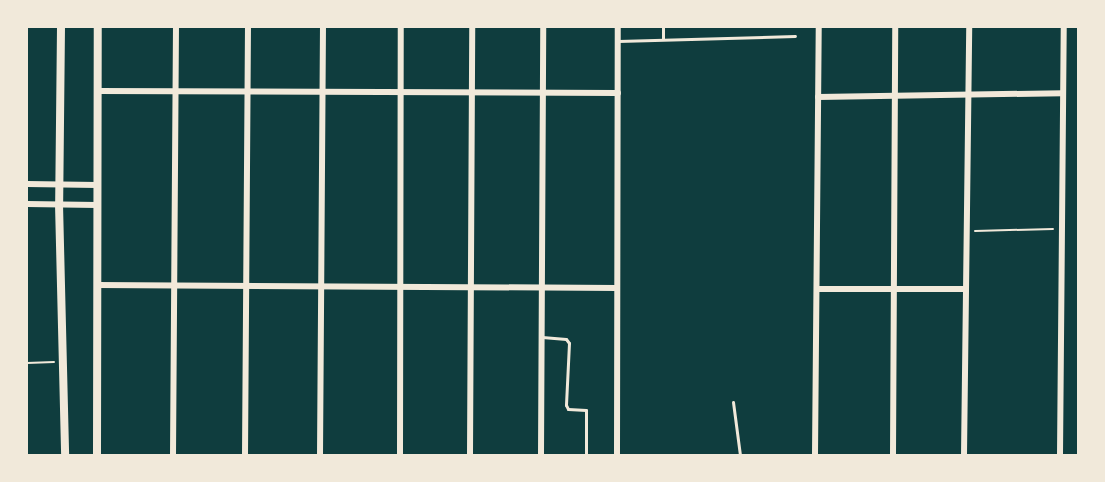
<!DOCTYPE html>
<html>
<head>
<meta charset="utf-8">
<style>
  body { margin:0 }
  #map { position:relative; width:1105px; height:482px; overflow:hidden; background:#0f3d3e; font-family:Mulish,sans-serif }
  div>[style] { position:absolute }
  .path>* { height:2px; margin:-1px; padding:0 1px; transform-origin:1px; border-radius:1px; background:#f1e9da }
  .service>* { height:3px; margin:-1.5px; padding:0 1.5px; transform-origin:1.5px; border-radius:1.5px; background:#f1e9da }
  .minor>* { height:6px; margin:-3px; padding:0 3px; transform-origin:3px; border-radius:3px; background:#f1e9da }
  .tertiary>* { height:8px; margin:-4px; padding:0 4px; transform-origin:4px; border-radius:4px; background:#f1e9da }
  span { translate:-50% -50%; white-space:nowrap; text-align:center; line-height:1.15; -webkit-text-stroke:6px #f1e9da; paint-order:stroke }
  .frame { position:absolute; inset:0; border:28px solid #f1e9da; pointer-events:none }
</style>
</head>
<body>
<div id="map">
  <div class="path">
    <i style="left:975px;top:231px;width:78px;rotate:-1.5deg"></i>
    <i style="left:27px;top:363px;width:27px;rotate:-2deg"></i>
  </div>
  <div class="service">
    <i style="left:663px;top:27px;width:12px;rotate:90deg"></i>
    <i style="left:618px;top:41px;width:177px;rotate:-1.6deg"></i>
    <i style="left:542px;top:337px;width:24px;rotate:5deg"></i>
    <i style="left:566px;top:339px;width:5px;rotate:53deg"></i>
    <i style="left:569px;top:343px;width:62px;rotate:92.8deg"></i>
    <i style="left:566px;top:405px;width:4px;rotate:63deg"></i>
    <i style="left:568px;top:409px;width:18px;rotate:3deg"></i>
    <i style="left:586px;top:410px;width:44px;rotate:90deg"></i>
    <i style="left:733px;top:402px;width:53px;rotate:82.5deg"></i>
  </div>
  <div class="minor">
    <i style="left:98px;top:91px;width:520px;rotate:0.22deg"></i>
    <i style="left:818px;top:97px;width:245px;rotate:-0.9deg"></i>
    <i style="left:27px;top:184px;width:70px;rotate:0.8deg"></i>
    <i style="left:27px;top:204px;width:70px;rotate:0.8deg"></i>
    <i style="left:97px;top:285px;width:520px;rotate:0.33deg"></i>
    <i style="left:818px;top:289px;width:148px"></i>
    <i style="left:173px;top:455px;width:428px;rotate:-89.6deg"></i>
    <i style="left:245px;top:455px;width:428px;rotate:-89.6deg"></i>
    <i style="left:320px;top:455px;width:428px;rotate:-89.6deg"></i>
    <i style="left:400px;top:455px;width:428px;rotate:-89.9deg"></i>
    <i style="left:470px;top:455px;width:428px;rotate:-89.7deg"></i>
    <i style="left:541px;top:455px;width:428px;rotate:-89.7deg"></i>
    <i style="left:617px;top:455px;width:428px;rotate:-89.9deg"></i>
    <i style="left:815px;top:455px;width:428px;rotate:-89.5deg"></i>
    <i style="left:893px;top:455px;width:428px;rotate:-89.7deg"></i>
    <i style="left:964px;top:455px;width:428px;rotate:-89.3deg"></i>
    <i style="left:1060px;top:455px;width:428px;rotate:-89.5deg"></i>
  </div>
  <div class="tertiary">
    <i style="left:61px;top:27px;width:177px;rotate:90.6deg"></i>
    <i style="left:59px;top:204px;width:251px;rotate:88.6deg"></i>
    <i style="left:97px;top:455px;width:428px;rotate:-89.9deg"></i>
  </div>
  <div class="frame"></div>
</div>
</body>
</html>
